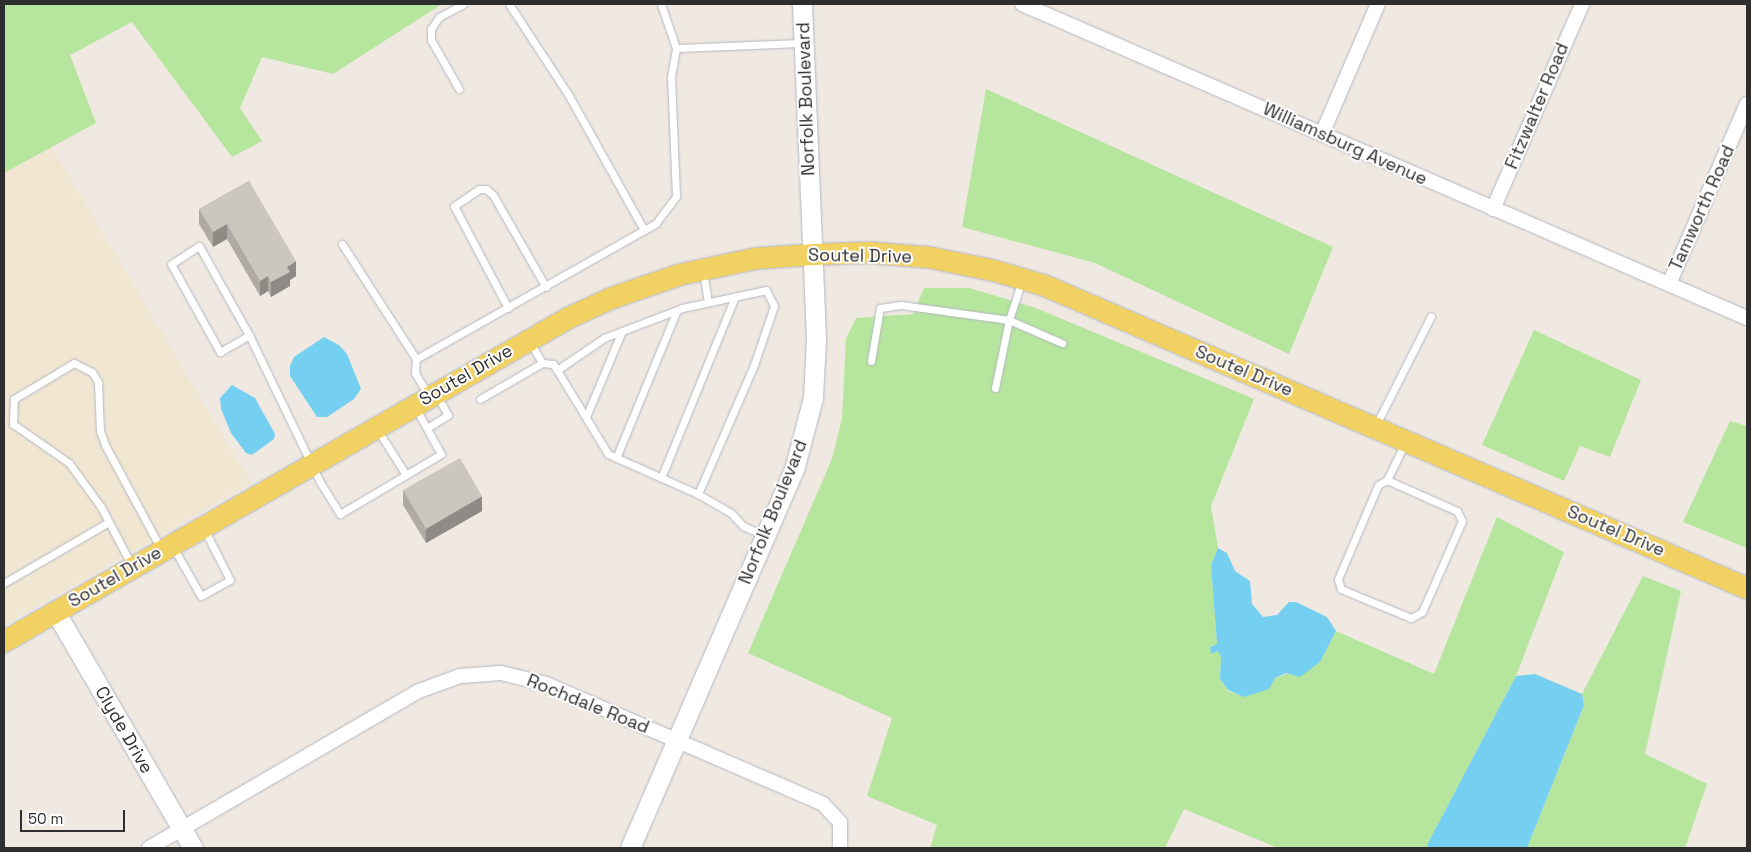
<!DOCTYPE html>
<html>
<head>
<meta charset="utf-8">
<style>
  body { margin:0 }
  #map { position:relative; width:1751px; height:852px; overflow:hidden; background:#efe9e1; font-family:"Space Grotesk",sans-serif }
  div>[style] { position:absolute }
  .education>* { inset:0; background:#f0e6d1 }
  .green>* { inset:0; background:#b6e59e }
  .water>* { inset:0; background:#75cff0 }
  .roads { filter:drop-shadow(0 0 1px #b4b7c1) drop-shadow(0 0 1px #b4b7c1) }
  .lane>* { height:7px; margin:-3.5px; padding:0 3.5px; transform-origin:3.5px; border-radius:3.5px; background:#fff }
  .street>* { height:14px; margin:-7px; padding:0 7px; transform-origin:7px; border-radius:7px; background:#fff }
  .secondary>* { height:19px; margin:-9.5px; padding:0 9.5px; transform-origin:9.5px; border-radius:9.5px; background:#fff }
  .primary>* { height:21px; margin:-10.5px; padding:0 10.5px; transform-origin:10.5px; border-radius:10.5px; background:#f2d163 }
  .wall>* { inset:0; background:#afaba4 }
  .shaded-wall>* { inset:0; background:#8e8b86 }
  .building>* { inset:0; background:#cbc7bf }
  span { translate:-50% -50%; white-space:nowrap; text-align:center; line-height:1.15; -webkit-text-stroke:4px #fff; paint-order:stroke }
  .street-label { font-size:18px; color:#2e2e2e }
  .frame { position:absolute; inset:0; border:5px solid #2e2e2e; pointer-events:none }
  .scale { position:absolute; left:20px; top:810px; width:105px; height:22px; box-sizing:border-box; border:2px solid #2e2e2e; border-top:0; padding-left:6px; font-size:15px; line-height:18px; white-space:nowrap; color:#2e2e2e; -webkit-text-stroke:4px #fff; paint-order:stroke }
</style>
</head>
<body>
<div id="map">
  <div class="education">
    <i style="clip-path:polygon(52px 147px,251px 483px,4px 625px,4px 173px)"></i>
  </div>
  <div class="green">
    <i style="clip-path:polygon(4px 4px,442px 4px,333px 74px,262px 57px,240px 108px,262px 141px,232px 157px,132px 22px,70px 55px,96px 123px,4px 173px)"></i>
    <i style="clip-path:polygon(986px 89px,1333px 247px,1289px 354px,1095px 263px,962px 227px)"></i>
    <i style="clip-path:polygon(924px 288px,969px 288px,1033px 307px,1254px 399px,1211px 506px,1218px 548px,1211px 565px,1217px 644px,1210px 647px,1219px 651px,1221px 657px,1220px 679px,1228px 691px,1244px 697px,1275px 678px,1320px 662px,1336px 631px,1434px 674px,1497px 517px,1564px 552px,1516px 676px,1427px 845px,1429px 848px,1278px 848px,1184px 809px,1165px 848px,930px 848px,937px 825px,867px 796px,892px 718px,748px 653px,832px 459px,842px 418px,846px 339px,856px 318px,913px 314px)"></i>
    <i style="clip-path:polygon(1534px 330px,1641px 380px,1610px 457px,1580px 446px,1564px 481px,1482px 445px)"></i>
    <i style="clip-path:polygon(1730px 421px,1747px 426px,1747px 548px,1683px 522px)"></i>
    <i style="clip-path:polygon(1643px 576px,1681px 591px,1645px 754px,1707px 784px,1685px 848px,1527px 848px,1584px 705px,1582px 694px)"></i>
  </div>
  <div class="water">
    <i style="clip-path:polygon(324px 337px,339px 345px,347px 354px,361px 389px,354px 399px,327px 417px,317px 417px,290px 376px,290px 366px,294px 357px)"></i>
    <i style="clip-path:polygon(232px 385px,255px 398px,275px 434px,274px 439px,252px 455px,246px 453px,231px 433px,221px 409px,220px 398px)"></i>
    <i style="clip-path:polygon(1218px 548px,1227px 553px,1235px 571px,1250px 581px,1252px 604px,1263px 617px,1277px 615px,1289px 602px,1296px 602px,1327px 617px,1336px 631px,1320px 662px,1300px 677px,1286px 673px,1275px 678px,1269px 689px,1244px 697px,1228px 690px,1220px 679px,1221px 657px,1218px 651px,1211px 654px,1210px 647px,1217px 644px,1211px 565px)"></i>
    <i style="clip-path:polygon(1535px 674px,1582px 694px,1584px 705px,1527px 848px,1429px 848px,1427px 845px,1516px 676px)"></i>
  </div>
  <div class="roads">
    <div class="lane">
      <i style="left:509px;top:4px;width:108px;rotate:56.8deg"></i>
      <i style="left:568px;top:94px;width:156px;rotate:60.8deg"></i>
      <i style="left:661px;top:4px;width:46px;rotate:71.2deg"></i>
      <i style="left:459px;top:89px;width:56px;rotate:-119.7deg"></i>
      <i style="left:431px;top:40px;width:11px;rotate:-90deg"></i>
      <i style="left:431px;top:29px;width:14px;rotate:-56deg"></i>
      <i style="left:439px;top:17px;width:27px;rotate:-28deg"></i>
      <i style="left:342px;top:244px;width:137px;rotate:57.2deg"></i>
      <i style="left:416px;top:359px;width:276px;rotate:-29.5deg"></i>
      <i style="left:656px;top:223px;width:34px;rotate:-53deg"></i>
      <i style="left:676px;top:196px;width:119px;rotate:-92.4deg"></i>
      <i style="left:671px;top:77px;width:29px;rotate:-80deg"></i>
      <i style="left:676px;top:48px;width:127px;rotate:-2.3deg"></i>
      <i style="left:703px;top:271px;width:31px;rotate:81deg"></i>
      <i style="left:508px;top:308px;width:115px;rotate:-117.9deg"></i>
      <i style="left:454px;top:206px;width:30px;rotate:-34deg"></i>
      <i style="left:479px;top:189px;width:7px"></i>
      <i style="left:486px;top:189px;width:9px;rotate:41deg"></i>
      <i style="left:493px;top:195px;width:106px;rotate:60.1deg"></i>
      <i style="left:249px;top:335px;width:102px;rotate:-119.3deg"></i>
      <i style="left:199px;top:246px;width:33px;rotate:147deg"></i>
      <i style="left:171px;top:264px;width:101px;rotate:60.9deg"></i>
      <i style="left:220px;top:352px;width:34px;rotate:-30deg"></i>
      <i style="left:249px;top:335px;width:163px;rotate:64.2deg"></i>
      <i style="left:320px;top:482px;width:38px;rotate:58deg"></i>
      <i style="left:340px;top:514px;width:117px;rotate:-30.7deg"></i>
      <i style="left:441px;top:454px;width:54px;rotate:-119deg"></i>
      <i style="left:530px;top:342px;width:24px;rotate:60deg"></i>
      <i style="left:542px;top:363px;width:11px;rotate:5deg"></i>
      <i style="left:553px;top:364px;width:7px;rotate:56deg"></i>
      <i style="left:557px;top:370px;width:57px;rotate:-34.2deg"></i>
      <i style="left:604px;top:338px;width:84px;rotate:-21deg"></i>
      <i style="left:682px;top:308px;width:86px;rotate:-12.1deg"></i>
      <i style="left:766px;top:290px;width:18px;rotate:63deg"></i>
      <i style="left:774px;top:306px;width:62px;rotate:108.7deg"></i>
      <i style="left:754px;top:365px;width:141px;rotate:113.5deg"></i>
      <i style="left:698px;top:494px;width:38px;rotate:30deg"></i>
      <i style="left:731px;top:513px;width:18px;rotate:47deg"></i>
      <i style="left:743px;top:526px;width:22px;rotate:24deg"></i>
      <i style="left:416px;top:359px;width:14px;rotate:94deg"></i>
      <i style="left:415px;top:373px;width:26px;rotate:59deg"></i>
      <i style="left:871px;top:361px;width:54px;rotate:-80.4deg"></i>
      <i style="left:880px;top:308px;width:21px;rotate:-8deg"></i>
      <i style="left:901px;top:305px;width:109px;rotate:7.9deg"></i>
      <i style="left:1009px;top:320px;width:58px;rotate:23.5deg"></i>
      <i style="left:557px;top:370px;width:98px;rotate:58.7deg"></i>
      <i style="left:608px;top:454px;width:98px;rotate:24deg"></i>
      <i style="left:995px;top:388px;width:69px;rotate:-78.4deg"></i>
      <i style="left:1009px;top:320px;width:42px;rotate:-72deg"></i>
      <i style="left:480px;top:399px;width:72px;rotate:-30.1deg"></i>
      <i style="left:586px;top:417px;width:93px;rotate:-67.3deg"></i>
      <i style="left:1376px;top:425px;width:122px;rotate:-63.2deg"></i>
      <i style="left:427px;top:428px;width:25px;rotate:-32deg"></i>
      <i style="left:448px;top:415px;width:22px;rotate:-120deg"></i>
      <i style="left:377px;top:429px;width:54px;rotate:57.8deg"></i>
      <i style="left:616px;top:458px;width:160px;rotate:-67.6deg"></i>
      <i style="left:661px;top:478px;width:196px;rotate:-67.8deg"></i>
      <i style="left:1387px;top:480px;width:77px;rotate:23.9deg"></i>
      <i style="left:1457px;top:511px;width:11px;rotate:63deg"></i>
      <i style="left:1462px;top:521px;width:99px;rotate:113.7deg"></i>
      <i style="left:1422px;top:612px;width:13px;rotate:151deg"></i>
      <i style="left:1411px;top:618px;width:76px;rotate:-157.5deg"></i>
      <i style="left:1341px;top:589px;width:10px;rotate:-107deg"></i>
      <i style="left:1338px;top:579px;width:102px;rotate:-66.9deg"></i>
      <i style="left:1378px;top:485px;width:10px;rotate:-29deg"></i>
      <i style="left:1387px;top:480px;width:41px;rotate:-64.1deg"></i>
      <i style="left:173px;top:547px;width:56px;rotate:60.3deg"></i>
      <i style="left:201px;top:596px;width:33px;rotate:-29deg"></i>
      <i style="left:230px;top:580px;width:57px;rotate:-117deg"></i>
      <i style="left:132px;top:566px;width:67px;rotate:-117.7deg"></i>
      <i style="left:101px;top:507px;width:54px;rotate:-126deg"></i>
      <i style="left:69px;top:463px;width:68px;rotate:-145.1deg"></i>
      <i style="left:13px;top:424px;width:25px;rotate:-88deg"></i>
      <i style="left:14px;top:399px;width:70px;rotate:-31deg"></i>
      <i style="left:74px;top:363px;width:20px;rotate:27deg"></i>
      <i style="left:92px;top:372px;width:12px;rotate:59deg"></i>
      <i style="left:98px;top:382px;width:49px;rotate:87.7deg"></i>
      <i style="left:100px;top:431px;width:15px;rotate:70deg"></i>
      <i style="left:105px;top:445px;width:118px;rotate:61.7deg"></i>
      <i style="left:4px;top:583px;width:121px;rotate:-30.2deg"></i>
    </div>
    <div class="street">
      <i style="left:1022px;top:4px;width:790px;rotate:23.42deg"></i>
      <i style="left:1322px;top:134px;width:142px;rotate:-66.7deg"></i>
      <i style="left:1493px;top:209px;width:223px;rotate:-66.5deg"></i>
      <i style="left:1669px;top:284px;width:196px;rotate:-66.6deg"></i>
      <i style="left:149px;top:848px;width:312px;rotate:-30.2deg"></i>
      <i style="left:419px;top:691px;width:44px;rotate:-20.1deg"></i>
      <i style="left:460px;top:676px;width:41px;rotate:-4.2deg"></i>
      <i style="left:501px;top:673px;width:46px;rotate:13.7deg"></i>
      <i style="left:546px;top:684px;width:302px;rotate:23.4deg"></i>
      <i style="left:823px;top:804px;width:25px;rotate:47deg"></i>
      <i style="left:840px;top:822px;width:26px;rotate:90deg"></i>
    </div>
    <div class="secondary">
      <i style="left:55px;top:611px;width:274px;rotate:59.8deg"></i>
      <i style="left:630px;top:848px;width:416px;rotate:-66.6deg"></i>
      <i style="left:795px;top:466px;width:70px;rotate:-75.2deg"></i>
      <i style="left:813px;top:398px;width:60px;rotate:-87.1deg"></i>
      <i style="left:816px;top:338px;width:334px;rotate:-92.4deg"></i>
    </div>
    <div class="primary">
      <i style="left:4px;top:641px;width:649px;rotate:-29.84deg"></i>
      <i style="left:567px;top:318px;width:47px;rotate:-24.9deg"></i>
      <i style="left:610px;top:298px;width:74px;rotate:-18.9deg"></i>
      <i style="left:680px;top:274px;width:77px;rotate:-12deg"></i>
      <i style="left:755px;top:258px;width:59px;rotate:-3.9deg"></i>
      <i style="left:814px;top:254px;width:55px;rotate:-2.1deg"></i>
      <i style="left:869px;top:252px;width:60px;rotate:4.8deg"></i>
      <i style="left:929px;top:257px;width:65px;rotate:11.5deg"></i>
      <i style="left:993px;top:270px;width:53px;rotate:16.4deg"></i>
      <i style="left:1044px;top:285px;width:766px;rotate:23.32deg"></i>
    </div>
  </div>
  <div class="wall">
    <i style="clip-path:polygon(249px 181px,296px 276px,290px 280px,290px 286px,271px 297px,268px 291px,260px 296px,227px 239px,213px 247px,199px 224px,199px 209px)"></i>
    <i style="clip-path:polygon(403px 490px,482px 511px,426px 543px,403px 505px)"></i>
  </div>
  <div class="shaded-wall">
    <i style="clip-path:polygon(227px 224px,227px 239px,213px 247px,213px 232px)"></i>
    <i style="clip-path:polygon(296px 261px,296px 276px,290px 280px,290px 286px,271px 297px,271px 282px,287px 267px)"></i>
    <i style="clip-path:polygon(268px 276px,268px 291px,260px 296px,260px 281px)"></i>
    <i style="clip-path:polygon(482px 496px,482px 511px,426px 543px,426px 529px)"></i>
  </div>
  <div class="building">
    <i style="clip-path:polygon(249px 181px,296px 261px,287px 267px,290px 272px,271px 282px,268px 276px,260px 281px,227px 224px,213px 232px,199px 209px)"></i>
    <i style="clip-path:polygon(460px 458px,482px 496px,426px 529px,403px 490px)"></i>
  </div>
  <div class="street-label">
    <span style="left:806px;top:99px;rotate:-92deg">Norfolk Boulevard</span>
    <span style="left:1537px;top:106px;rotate:-67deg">Fitzwalter Road</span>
    <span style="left:1345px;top:144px;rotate:24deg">Williamsburg Avenue</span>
    <span style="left:1702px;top:208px;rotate:-66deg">Tamworth Road</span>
    <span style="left:860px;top:256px;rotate:1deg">Soutel Drive</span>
    <span style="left:1244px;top:371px;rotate:23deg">Soutel Drive</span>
    <span style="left:466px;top:375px;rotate:-30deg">Soutel Drive</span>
    <span style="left:773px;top:512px;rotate:-68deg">Norfolk Boulevard</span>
    <span style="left:1616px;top:531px;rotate:23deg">Soutel Drive</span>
    <span style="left:115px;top:577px;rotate:-30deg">Soutel Drive</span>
    <span style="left:588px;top:704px;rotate:22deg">Rochdale Road</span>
    <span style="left:124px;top:730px;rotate:60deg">Clyde Drive</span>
  </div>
  <div class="frame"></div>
  <div class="scale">50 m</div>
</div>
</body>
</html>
